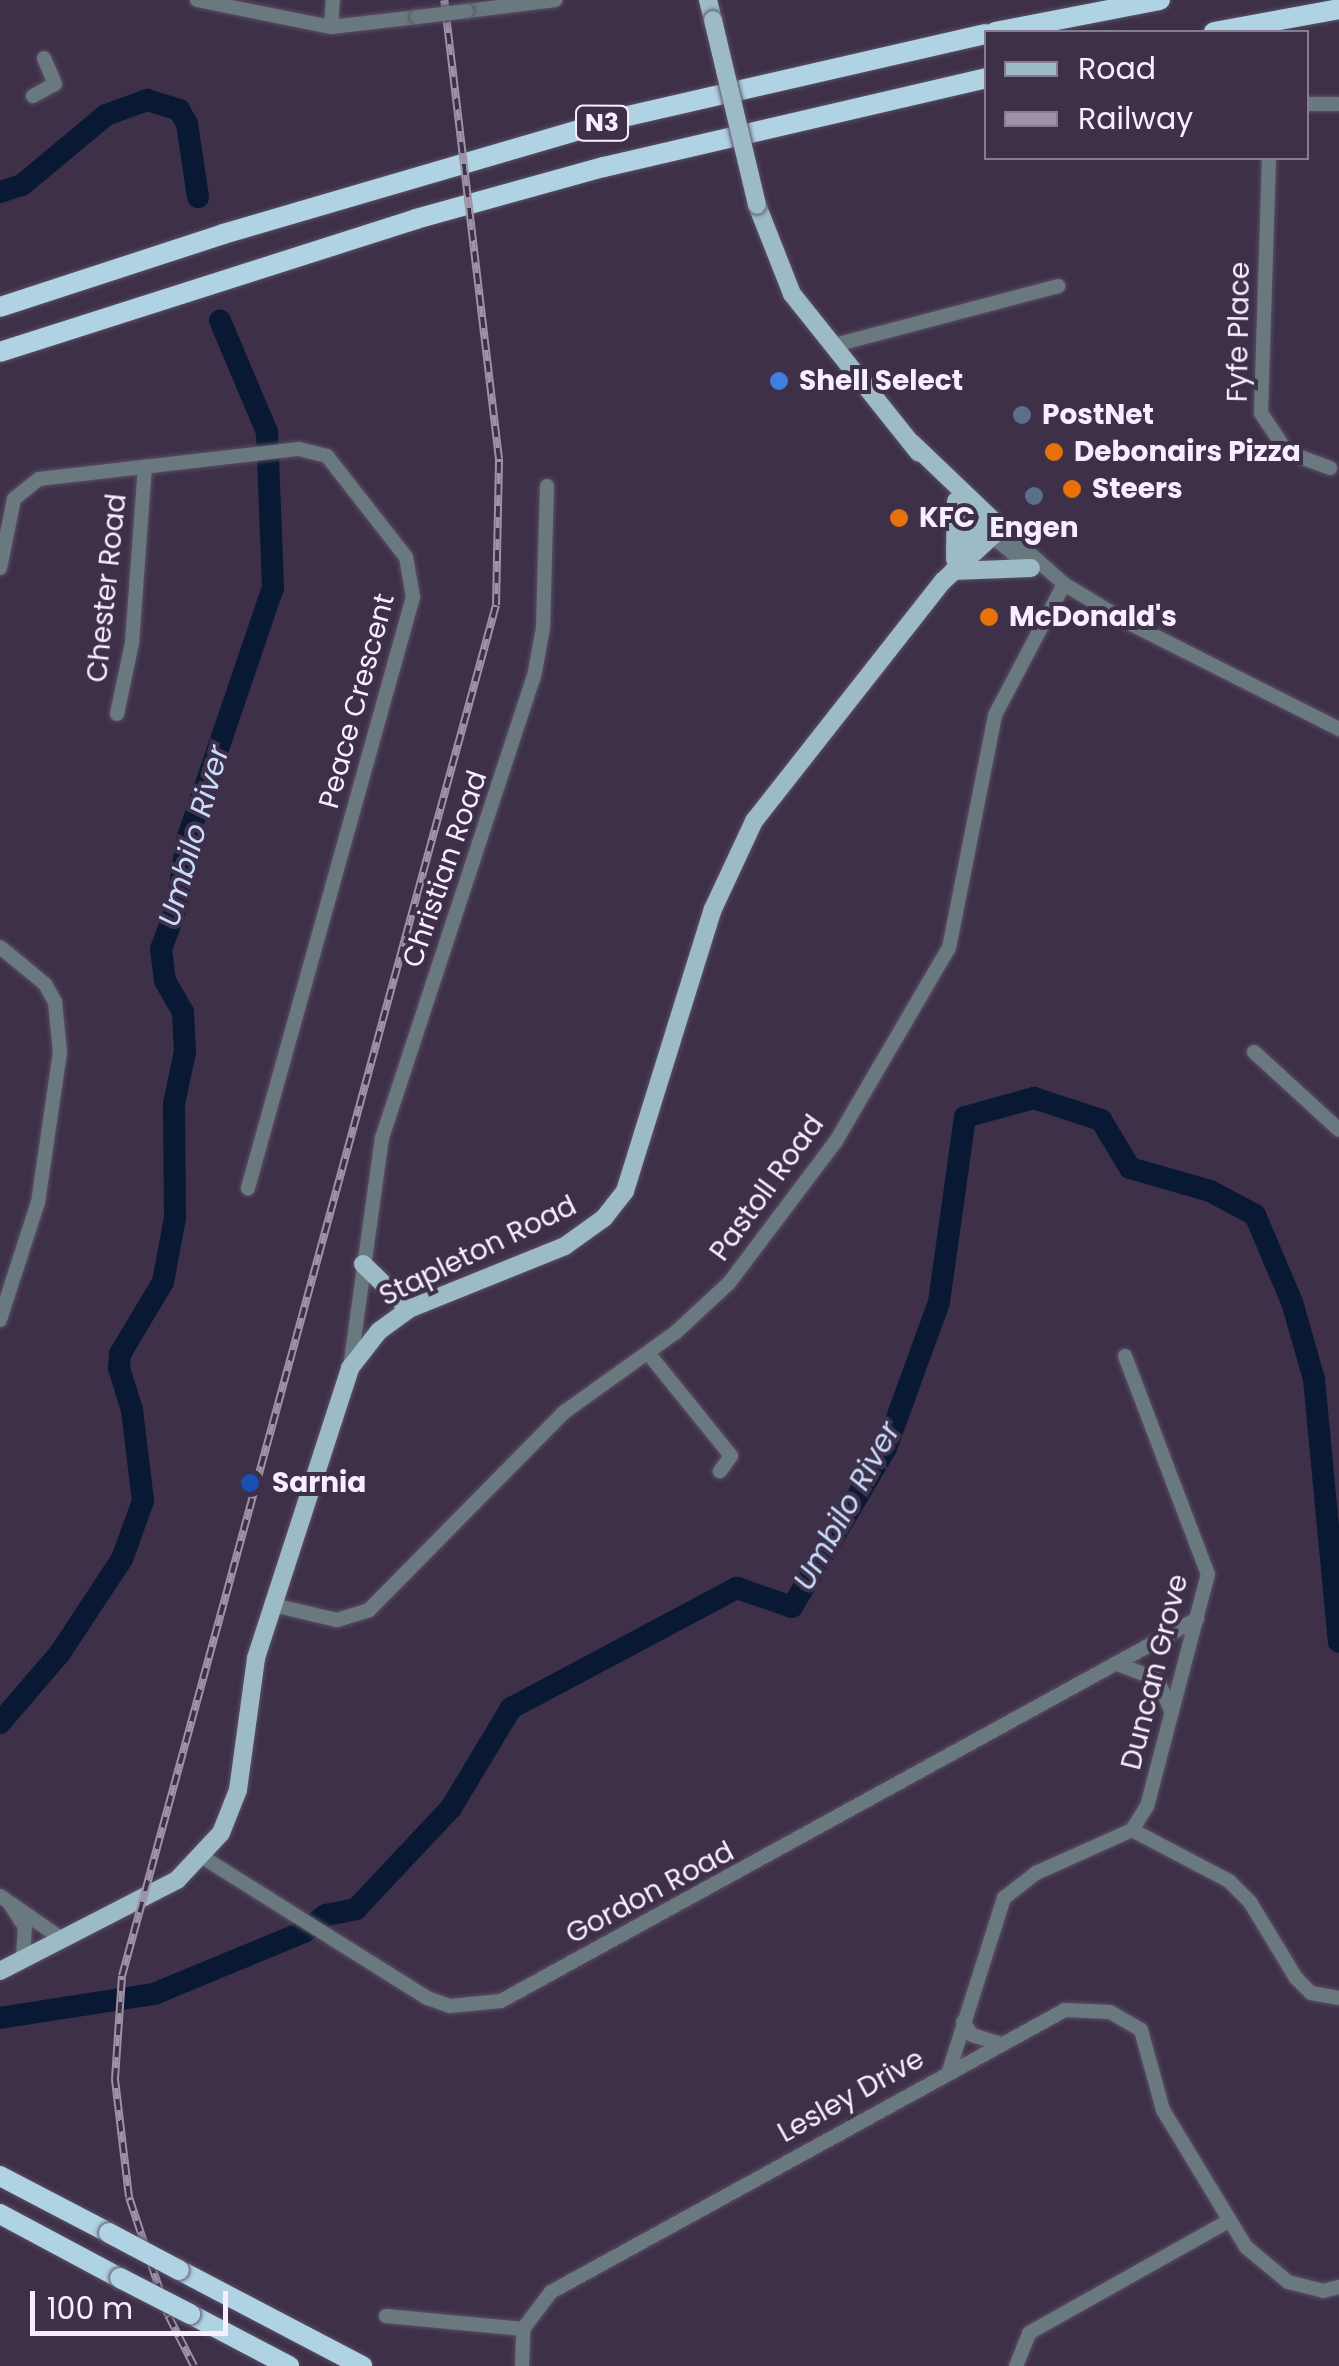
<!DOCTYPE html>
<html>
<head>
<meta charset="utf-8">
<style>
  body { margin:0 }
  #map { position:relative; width:1339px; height:2366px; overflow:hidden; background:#3d3048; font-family:Poppins,sans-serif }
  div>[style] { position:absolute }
  .river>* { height:22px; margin:-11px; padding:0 11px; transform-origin:11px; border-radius:11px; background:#091934 }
  .roads { filter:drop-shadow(0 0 2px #5b4f65) drop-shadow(0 0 2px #5b4f65) }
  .minor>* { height:14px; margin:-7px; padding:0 7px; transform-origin:7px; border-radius:7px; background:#6a797f }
  .major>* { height:18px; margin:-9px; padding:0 9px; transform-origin:9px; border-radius:9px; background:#9dbac7 }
  .highway>* { height:20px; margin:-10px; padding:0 10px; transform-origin:10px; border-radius:10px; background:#b0d3e4 }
  .rail>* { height:8px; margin-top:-4px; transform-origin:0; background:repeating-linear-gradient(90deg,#3d3048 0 11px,#9d92a6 0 22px); box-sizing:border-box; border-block:2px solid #9d92a6 }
  .bridges { filter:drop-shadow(0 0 2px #5b4f65) drop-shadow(0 0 2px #5b4f65) }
  .minor-bridge>* { height:14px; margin:-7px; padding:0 7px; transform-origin:7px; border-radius:7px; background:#6a797f }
  .major-bridge>* { height:18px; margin:-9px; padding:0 9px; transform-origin:9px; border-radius:9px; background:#9dbac7 }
  .highway-bridge>* { height:20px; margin:-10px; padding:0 10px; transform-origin:10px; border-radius:10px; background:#b0d3e4 }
  .dots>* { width:28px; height:28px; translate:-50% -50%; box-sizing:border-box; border:5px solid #3d3048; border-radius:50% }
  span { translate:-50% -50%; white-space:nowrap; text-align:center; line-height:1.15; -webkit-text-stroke:8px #3d3048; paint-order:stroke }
  .shield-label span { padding:2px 8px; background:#3d3048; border:2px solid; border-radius:8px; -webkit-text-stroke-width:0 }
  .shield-label { font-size:25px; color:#f7efff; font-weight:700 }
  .street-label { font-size:28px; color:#f7efff }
  .poi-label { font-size:28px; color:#f7efff; font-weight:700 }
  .left { translate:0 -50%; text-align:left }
  .water-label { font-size:30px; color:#c7dbfe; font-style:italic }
  .legend { position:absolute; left:984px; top:30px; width:325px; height:130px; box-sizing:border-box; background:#3d3048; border:2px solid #877c91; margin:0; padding:12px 18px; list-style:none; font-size:30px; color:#f7efff }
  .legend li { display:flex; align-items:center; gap:20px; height:50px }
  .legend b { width:50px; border:2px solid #877c91 }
  .scale { position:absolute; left:30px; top:2291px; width:198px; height:45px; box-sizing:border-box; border:5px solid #f7efff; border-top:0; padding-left:12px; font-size:30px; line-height:35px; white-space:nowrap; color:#f7efff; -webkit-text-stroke:8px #3d3048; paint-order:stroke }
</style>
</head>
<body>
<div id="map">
  <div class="river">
    <i style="left:0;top:192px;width:23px;rotate:-18deg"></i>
    <i style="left:22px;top:185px;width:109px;rotate:-39.8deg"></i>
    <i style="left:106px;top:115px;width:44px;rotate:-20.1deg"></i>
    <i style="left:147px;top:100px;width:34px;rotate:17deg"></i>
    <i style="left:179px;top:110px;width:16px;rotate:60deg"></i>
    <i style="left:187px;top:124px;width:74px;rotate:81.4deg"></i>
    <i style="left:0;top:1723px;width:92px;rotate:-49.4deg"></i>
    <i style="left:60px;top:1653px;width:113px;rotate:-56.6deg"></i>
    <i style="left:122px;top:1559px;width:62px;rotate:-70.1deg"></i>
    <i style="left:143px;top:1501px;width:92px;rotate:-96.9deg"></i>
    <i style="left:132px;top:1410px;width:44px;rotate:-107.2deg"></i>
    <i style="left:119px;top:1368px;width:14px;rotate:-86deg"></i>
    <i style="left:120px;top:1354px;width:84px;rotate:-59.2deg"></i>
    <i style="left:163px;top:1282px;width:65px;rotate:-79.4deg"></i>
    <i style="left:175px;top:1218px;width:114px;rotate:-90.5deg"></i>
    <i style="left:174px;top:1104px;width:53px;rotate:-78.1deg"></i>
    <i style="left:185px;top:1052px;width:40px;rotate:-92.9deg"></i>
    <i style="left:183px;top:1012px;width:36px;rotate:-120deg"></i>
    <i style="left:165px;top:981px;width:32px;rotate:-97deg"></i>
    <i style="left:161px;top:949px;width:46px;rotate:-69.6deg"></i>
    <i style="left:177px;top:906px;width:67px;rotate:-81.4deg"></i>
    <i style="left:187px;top:840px;width:267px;rotate:-71.2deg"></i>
    <i style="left:273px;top:587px;width:155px;rotate:-92.2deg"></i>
    <i style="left:267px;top:432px;width:121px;rotate:-112.9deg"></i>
    <i style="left:0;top:2018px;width:156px;rotate:-8.9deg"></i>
    <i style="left:154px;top:1994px;width:162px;rotate:-22.5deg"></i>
    <i style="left:304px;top:1932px;width:28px;rotate:-38deg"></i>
    <i style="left:326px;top:1915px;width:31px;rotate:-11deg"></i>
    <i style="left:356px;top:1909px;width:139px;rotate:-46.8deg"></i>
    <i style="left:451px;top:1808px;width:117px;rotate:-59deg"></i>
    <i style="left:511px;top:1708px;width:256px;rotate:-28deg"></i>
    <i style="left:737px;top:1588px;width:58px;rotate:19.1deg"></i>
    <i style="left:792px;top:1607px;width:185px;rotate:-59.4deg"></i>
    <i style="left:886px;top:1448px;width:155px;rotate:-70deg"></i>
    <i style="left:939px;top:1302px;width:187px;rotate:-82deg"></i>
    <i style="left:965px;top:1117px;width:72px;rotate:-15.4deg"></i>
    <i style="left:1034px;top:1098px;width:71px;rotate:18.2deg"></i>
    <i style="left:1101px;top:1120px;width:56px;rotate:58.9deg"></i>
    <i style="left:1130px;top:1168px;width:83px;rotate:16deg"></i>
    <i style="left:1210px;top:1191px;width:51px;rotate:28.1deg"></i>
    <i style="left:1255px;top:1215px;width:95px;rotate:67deg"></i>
    <i style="left:1292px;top:1302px;width:80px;rotate:74.1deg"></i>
    <i style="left:1314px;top:1379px;width:264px;rotate:84.6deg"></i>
  </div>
  <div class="roads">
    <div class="minor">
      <i style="left:197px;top:0;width:137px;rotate:11.4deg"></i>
      <i style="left:331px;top:27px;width:87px;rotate:-6.6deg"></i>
      <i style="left:467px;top:11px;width:89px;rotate:-7.1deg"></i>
      <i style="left:331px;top:27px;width:27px;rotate:-86deg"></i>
      <i style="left:33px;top:96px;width:25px;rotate:-29deg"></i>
      <i style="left:55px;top:84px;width:28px;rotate:-113deg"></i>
      <i style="left:1306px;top:104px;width:33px"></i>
      <i style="left:1269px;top:158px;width:255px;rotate:91.8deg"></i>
      <i style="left:1261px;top:413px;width:47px;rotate:56.3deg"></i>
      <i style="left:1287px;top:452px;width:46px;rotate:20.4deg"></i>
      <i style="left:835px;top:345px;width:231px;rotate:-14.8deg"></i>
      <i style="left:1001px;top:528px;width:84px;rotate:41.6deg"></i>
      <i style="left:1064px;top:584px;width:71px;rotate:31.2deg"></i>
      <i style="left:1125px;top:621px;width:240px;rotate:26.8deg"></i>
      <i style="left:992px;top:536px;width:52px;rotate:39.5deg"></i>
      <i style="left:0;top:568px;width:70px;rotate:-78.5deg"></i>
      <i style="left:14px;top:499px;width:32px;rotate:-39deg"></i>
      <i style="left:39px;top:479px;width:262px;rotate:-6.6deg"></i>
      <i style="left:299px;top:449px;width:29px;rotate:14deg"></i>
      <i style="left:327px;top:456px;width:128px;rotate:52deg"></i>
      <i style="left:406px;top:557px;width:41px;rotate:80.1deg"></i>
      <i style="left:413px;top:597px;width:614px;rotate:105.6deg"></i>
      <i style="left:117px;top:714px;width:73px;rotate:-78.1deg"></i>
      <i style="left:132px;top:643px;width:177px;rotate:-85.8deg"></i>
      <i style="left:0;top:947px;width:58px;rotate:39.4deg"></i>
      <i style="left:45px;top:984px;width:21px;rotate:61deg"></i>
      <i style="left:55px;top:1002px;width:50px;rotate:84.3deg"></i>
      <i style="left:60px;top:1052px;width:152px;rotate:98.3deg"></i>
      <i style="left:38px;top:1202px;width:124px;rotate:107.9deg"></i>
      <i style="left:1254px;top:1052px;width:115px;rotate:42.5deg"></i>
      <i style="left:648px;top:1353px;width:132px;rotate:51.1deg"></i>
      <i style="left:731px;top:1456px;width:19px;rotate:126deg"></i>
      <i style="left:1125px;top:1356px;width:233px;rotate:69.2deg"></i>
      <i style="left:1208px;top:1574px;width:240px;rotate:104.7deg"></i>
      <i style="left:1147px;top:1806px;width:28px;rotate:122deg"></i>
      <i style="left:350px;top:1368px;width:232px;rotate:-82.1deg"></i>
      <i style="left:382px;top:1138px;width:485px;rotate:-71.8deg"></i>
      <i style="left:534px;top:677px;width:50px;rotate:-79.6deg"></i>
      <i style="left:543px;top:628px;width:142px;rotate:-88.4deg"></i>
      <i style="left:273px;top:1605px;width:66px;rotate:13.2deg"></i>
      <i style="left:337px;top:1620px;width:34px;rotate:-17deg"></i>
      <i style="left:369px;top:1610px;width:276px;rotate:-45.4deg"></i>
      <i style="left:563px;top:1413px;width:139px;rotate:-35.6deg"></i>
      <i style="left:676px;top:1332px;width:72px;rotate:-42.8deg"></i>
      <i style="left:729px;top:1283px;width:178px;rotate:-53deg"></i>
      <i style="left:836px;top:1141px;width:224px;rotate:-59.7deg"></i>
      <i style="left:949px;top:948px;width:237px;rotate:-78.8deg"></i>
      <i style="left:995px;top:715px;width:148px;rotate:-62.2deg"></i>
      <i style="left:1120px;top:1665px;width:40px;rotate:21deg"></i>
      <i style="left:1157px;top:1679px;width:35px;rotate:66deg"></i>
      <i style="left:204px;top:1858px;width:263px;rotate:32.1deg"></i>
      <i style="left:427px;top:1998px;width:24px;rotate:19deg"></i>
      <i style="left:450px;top:2006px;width:51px;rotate:-5.6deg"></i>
      <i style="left:501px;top:2001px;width:794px;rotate:-28.76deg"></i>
      <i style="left:0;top:1896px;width:75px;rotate:34.7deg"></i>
      <i style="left:10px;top:1904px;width:27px;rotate:57deg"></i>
      <i style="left:25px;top:1927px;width:32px;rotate:94deg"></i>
      <i style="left:963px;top:2022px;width:16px;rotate:55deg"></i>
      <i style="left:972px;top:2035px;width:27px;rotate:17deg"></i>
      <i style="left:949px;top:2071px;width:182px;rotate:-72.4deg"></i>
      <i style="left:1004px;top:1898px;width:41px;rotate:-38deg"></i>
      <i style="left:1036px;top:1873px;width:105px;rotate:-24.1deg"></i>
      <i style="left:1132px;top:1830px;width:110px;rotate:27.7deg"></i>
      <i style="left:1229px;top:1881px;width:30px;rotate:45deg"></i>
      <i style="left:1250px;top:1902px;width:89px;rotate:58.8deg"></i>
      <i style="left:1296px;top:1978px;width:21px;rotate:45deg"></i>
      <i style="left:1311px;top:1993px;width:28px;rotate:10deg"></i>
      <i style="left:386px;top:2316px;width:138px;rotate:5.4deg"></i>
      <i style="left:522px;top:2366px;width:37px;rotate:-88deg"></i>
      <i style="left:523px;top:2329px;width:46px;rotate:-52.9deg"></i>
      <i style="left:551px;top:2292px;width:586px;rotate:-28.75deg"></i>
      <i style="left:1065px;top:2010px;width:45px;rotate:2.5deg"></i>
      <i style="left:1110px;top:2012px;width:36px;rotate:30deg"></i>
      <i style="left:1141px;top:2030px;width:83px;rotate:74.6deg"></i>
      <i style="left:1163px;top:2110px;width:160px;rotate:58.8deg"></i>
      <i style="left:1246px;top:2247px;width:55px;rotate:39.8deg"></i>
      <i style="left:1288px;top:2282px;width:36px;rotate:14deg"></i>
      <i style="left:1323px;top:2291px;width:16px;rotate:-14deg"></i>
      <i style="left:1016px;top:2366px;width:35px;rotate:-68deg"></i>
      <i style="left:1029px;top:2333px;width:227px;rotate:-29.3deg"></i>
    </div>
    <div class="major">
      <i style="left:708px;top:0;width:21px;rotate:76deg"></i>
      <i style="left:757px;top:205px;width:96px;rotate:68.5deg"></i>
      <i style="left:792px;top:294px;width:203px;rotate:51.4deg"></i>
      <i style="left:955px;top:554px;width:53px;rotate:-88.9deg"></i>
      <i style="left:955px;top:559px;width:54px;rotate:-54deg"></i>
      <i style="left:953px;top:571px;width:78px;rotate:-2.2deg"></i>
      <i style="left:363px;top:1264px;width:64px;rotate:44.4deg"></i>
      <i style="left:0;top:1971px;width:199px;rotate:-27.2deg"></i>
      <i style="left:177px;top:1880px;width:64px;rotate:-46.9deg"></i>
      <i style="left:221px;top:1833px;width:46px;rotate:-68.4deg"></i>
      <i style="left:238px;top:1790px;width:133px;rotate:-82.2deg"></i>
      <i style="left:256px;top:1658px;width:305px;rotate:-72deg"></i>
      <i style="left:350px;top:1368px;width:47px;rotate:-51.9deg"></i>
      <i style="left:379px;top:1331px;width:37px;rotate:-36deg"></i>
      <i style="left:409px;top:1309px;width:168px;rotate:-22deg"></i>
      <i style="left:565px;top:1246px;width:48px;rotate:-35.7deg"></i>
      <i style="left:604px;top:1218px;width:34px;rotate:-52deg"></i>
      <i style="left:625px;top:1191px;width:295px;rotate:-72.7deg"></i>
      <i style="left:713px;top:909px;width:97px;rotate:-65deg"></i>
      <i style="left:754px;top:821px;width:305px;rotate:-51.8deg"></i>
      <i style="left:943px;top:581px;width:79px;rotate:-42.4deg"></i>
      <i style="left:1001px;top:528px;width:123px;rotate:-136.3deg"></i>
    </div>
    <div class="highway">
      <i style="left:995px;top:32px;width:168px;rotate:-11deg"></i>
      <i style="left:1214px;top:32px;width:127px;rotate:-10.4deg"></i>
      <i style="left:0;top:307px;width:235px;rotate:-18.1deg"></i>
      <i style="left:223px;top:234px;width:413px;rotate:-16.3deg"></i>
      <i style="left:619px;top:118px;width:376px;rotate:-12.9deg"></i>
      <i style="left:0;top:352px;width:437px;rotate:-17.7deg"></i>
      <i style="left:416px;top:219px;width:195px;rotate:-15.5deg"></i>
      <i style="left:604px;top:167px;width:392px;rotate:-13.1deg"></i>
      <i style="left:0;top:2176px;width:123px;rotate:27.6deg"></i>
      <i style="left:0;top:2214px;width:136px;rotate:28.1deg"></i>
      <i style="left:179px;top:2270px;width:207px;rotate:27.7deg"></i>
      <i style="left:190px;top:2314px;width:112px;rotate:27.7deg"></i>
    </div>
  </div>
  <div class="rail">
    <i style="left:194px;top:2366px;width:57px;rotate:-117deg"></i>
    <i style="left:168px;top:2315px;width:124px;rotate:-108.3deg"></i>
    <i style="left:129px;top:2197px;width:119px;rotate:-96.8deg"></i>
    <i style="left:115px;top:2079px;width:103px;rotate:-86.1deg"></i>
    <i style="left:122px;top:1976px;width:1421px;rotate:-74.74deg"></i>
    <i style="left:496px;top:605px;width:146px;rotate:-88.8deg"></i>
    <i style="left:499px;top:459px;width:462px;rotate:-96.8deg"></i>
  </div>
  <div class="bridges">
    <div class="minor-bridge">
      <i style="left:417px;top:17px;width:50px;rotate:-6.8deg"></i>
    </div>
    <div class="major-bridge">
      <i style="left:713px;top:20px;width:190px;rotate:76.6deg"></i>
    </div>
    <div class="highway-bridge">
      <i style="left:109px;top:2233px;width:79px;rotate:27.9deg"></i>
      <i style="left:120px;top:2278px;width:79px;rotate:27.2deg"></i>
    </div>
  </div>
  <div class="dots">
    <i style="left:779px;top:381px;background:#3f7fe0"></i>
    <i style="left:1022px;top:415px;background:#5c6f8a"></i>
    <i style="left:1054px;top:452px;background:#e8710a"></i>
    <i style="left:1072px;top:489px;background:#e8710a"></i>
    <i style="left:1034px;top:496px;background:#5c6f8a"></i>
    <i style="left:899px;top:518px;background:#e8710a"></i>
    <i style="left:989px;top:617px;background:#e8710a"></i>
    <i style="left:250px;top:1483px;background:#1a4fb4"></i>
  </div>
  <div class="shield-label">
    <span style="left:602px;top:123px">N3</span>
  </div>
  <div class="street-label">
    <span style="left:1239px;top:332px;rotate:-89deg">Fyfe Place</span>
    <span style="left:107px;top:588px;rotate:-84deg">Chester Road</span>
    <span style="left:357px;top:701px;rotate:-75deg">Peace Crescent</span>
    <span style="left:445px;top:869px;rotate:-71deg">Christian Road</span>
    <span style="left:767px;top:1188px;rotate:-54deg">Pastoll Road</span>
    <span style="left:478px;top:1251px;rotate:-26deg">Stapleton Road</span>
    <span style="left:1155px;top:1672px;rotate:-76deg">Duncan Grove</span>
    <span style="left:650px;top:1893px;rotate:-28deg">Gordon Road</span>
    <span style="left:851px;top:2096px;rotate:-29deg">Lesley Drive</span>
  </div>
  <div class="poi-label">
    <span class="left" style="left:799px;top:381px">Shell Select</span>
    <span class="left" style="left:1042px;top:415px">PostNet</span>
    <span class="left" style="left:1074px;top:452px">Debonairs Pizza</span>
    <span class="left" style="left:1092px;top:489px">Steers</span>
    <span class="left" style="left:919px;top:518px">KFC</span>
    <span style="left:1034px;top:528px">Engen</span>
    <span class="left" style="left:1009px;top:617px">McDonald's</span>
    <span class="left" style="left:272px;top:1483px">Sarnia</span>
  </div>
  <div class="water-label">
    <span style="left:194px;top:836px;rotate:-74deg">Umbilo River</span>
    <span style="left:847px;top:1506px;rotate:-61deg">Umbilo River</span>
  </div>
  <ul class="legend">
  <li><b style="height:12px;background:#9dbac7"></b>Road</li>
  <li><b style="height:12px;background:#9d92a6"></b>Railway</li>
  </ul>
  <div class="scale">100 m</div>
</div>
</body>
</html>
